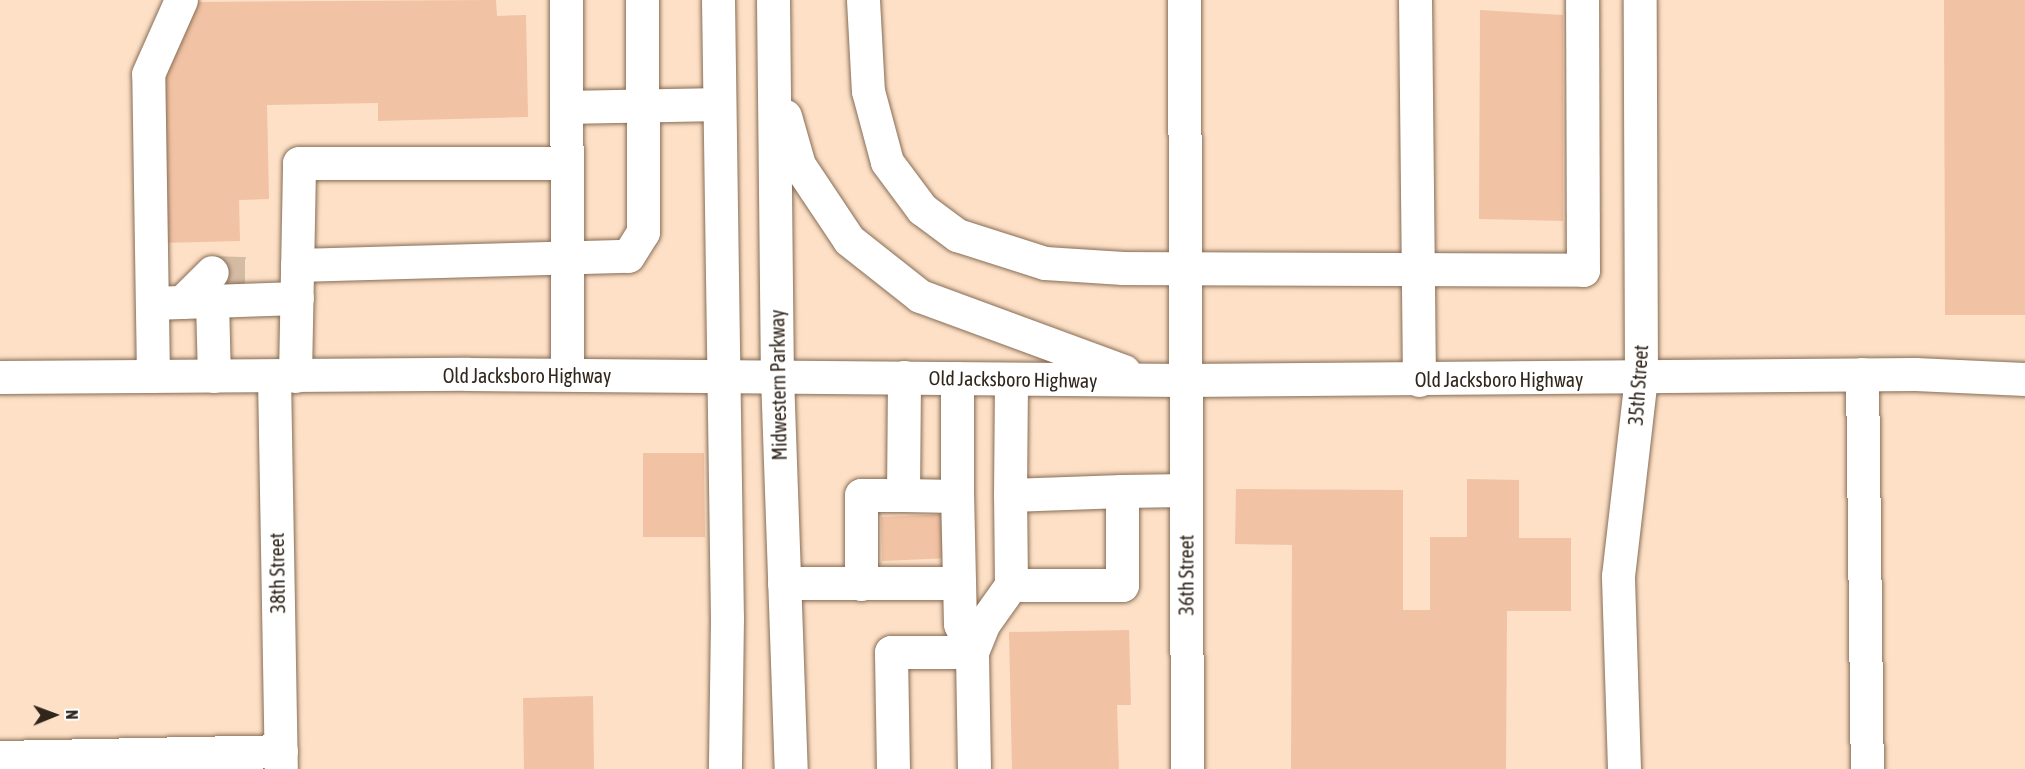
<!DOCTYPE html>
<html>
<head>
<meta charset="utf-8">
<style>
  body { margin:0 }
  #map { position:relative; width:2025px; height:769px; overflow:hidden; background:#fde0c6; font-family:"Asap Condensed",sans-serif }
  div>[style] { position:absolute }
  .building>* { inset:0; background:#f1c2a3 }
  .minor-tunnel>* { height:33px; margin-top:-16.5px; transform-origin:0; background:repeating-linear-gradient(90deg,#d4bba4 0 33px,transparent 0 49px) }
  .roads { filter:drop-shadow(0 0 2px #876d56) drop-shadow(0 0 2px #876d56) }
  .minor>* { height:33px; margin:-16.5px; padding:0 16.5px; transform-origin:16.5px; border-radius:16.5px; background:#fff }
  .major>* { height:33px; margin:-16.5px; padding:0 16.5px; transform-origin:16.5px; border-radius:16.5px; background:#fff }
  span { translate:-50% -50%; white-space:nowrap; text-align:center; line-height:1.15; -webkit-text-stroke:4.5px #fff; paint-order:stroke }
  .street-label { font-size:20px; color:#30261c }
  .north { position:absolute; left:24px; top:685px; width:60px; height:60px; -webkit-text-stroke:4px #fff; paint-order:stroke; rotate:89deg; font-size:16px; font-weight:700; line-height:24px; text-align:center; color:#30261c }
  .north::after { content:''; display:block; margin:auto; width:21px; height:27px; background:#30261c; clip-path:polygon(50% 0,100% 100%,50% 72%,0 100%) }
</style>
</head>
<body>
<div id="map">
  <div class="building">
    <i style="clip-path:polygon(496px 0,497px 16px,526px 15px,528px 117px,378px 121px,378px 103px,267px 105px,269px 199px,239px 200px,240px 241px,161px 243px,157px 67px,191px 2px)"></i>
    <i style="clip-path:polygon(1944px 0,2025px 0,2025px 315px,1945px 315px)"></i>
    <i style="clip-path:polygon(1480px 10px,1563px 15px,1563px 221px,1479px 219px)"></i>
    <i style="clip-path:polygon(643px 453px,704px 453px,705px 537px,643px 537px)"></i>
    <i style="clip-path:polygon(1467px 479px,1519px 480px,1519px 538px,1571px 538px,1571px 611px,1507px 611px,1506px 769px,1291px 769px,1292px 545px,1235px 544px,1236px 489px,1403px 490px,1403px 610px,1430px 610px,1430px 537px,1467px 537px)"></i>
    <i style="clip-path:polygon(949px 514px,951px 558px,882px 561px,881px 517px)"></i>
    <i style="clip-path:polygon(1129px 630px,1131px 705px,1117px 705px,1119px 769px,1012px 769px,1009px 632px)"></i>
    <i style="clip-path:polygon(593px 696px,594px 769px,524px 769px,523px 698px)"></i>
  </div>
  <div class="minor-tunnel">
    <i style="left:212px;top:272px;width:37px;rotate:2deg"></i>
  </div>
  <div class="roads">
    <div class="minor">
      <i style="left:566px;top:0;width:374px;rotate:89.8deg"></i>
      <i style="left:863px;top:0;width:91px;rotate:86.9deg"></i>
      <i style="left:868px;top:91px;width:73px;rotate:75deg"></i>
      <i style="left:887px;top:162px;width:59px;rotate:53.3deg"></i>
      <i style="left:922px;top:209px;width:44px;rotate:36.6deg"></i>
      <i style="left:957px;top:235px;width:92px;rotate:17.7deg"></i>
      <i style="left:1045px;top:263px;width:78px;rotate:3.7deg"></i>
      <i style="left:1123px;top:268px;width:460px;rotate:0.2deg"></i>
      <i style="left:1583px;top:270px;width:270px;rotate:-90.2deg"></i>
      <i style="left:1184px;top:0;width:769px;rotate:89.78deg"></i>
      <i style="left:1415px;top:0;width:380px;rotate:89.4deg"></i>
      <i style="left:566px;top:107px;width:153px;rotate:-1.1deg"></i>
      <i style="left:297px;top:265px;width:331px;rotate:-1.6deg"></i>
      <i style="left:628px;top:256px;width:28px;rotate:-58deg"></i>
      <i style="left:643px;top:232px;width:232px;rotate:-90.2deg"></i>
      <i style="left:212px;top:301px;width:75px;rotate:88.5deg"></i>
      <i style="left:182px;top:302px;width:42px;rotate:-45deg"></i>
      <i style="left:152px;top:303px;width:145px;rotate:-2deg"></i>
      <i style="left:1862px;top:374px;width:395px;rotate:89.3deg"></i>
      <i style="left:153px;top:376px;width:302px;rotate:-90.9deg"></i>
      <i style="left:148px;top:74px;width:81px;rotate:-66deg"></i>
      <i style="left:274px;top:376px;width:393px;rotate:89deg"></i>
      <i style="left:295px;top:376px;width:213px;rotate:-88.9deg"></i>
      <i style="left:299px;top:163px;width:267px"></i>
      <i style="left:957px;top:378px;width:118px;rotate:90deg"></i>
      <i style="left:1010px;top:495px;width:116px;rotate:-89.5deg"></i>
      <i style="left:784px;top:583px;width:175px"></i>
      <i style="left:861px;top:584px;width:89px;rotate:-90deg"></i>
      <i style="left:861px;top:495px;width:42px"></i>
      <i style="left:1011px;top:585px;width:90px;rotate:-90.6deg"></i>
      <i style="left:1010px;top:495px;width:112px;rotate:-2deg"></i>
      <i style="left:0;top:757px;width:281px;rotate:-1.2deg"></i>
      <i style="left:893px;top:769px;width:117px;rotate:-91deg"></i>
      <i style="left:891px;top:652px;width:81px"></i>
      <i style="left:972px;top:652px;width:30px;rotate:-113deg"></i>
      <i style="left:960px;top:624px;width:128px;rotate:-91.3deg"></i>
      <i style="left:957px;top:496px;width:54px;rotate:-178.9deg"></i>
      <i style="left:903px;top:495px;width:118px;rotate:-89.5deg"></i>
      <i style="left:974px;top:769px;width:117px;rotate:-91deg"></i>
      <i style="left:972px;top:652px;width:31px;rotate:-68deg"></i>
      <i style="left:984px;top:623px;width:47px;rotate:-54.6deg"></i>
      <i style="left:1011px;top:585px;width:111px"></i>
      <i style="left:1122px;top:585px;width:94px;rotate:-90deg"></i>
      <i style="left:1122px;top:491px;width:64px;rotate:-0.9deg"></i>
      <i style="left:1624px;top:769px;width:193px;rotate:-91.8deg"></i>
      <i style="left:1618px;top:576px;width:199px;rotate:-83.4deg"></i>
      <i style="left:1641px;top:378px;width:378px;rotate:-90.2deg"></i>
    </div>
    <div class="major">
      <i style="left:718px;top:0;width:618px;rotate:89.17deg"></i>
      <i style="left:727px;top:618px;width:151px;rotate:90.8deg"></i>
      <i style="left:773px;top:0;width:376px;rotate:89.4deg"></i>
      <i style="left:777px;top:376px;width:393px;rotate:88deg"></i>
      <i style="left:785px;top:116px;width:51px;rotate:74.1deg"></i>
      <i style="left:799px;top:165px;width:90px;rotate:56.3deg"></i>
      <i style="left:849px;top:240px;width:90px;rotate:38.3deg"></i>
      <i style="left:920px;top:296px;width:217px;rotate:20.2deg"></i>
      <i style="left:0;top:377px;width:468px;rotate:-0.4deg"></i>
      <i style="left:468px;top:374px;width:717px;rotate:0.48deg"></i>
      <i style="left:1185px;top:380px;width:730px;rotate:-0.47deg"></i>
      <i style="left:1915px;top:374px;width:110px;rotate:2.6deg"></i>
    </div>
  </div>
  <div class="street-label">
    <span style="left:527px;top:375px">Old Jacksboro Highway</span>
    <span style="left:1013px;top:379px;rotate:1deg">Old Jacksboro Highway</span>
    <span style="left:1499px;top:379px">Old Jacksboro Highway</span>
    <span style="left:778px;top:385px;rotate:-91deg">Midwestern Parkway</span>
    <span style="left:1638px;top:385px;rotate:-86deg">35th Street</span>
    <span style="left:277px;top:573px;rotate:-91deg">38th Street</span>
    <span style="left:1186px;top:575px;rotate:-90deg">36th Street</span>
  </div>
  <div class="north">N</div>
</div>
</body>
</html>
